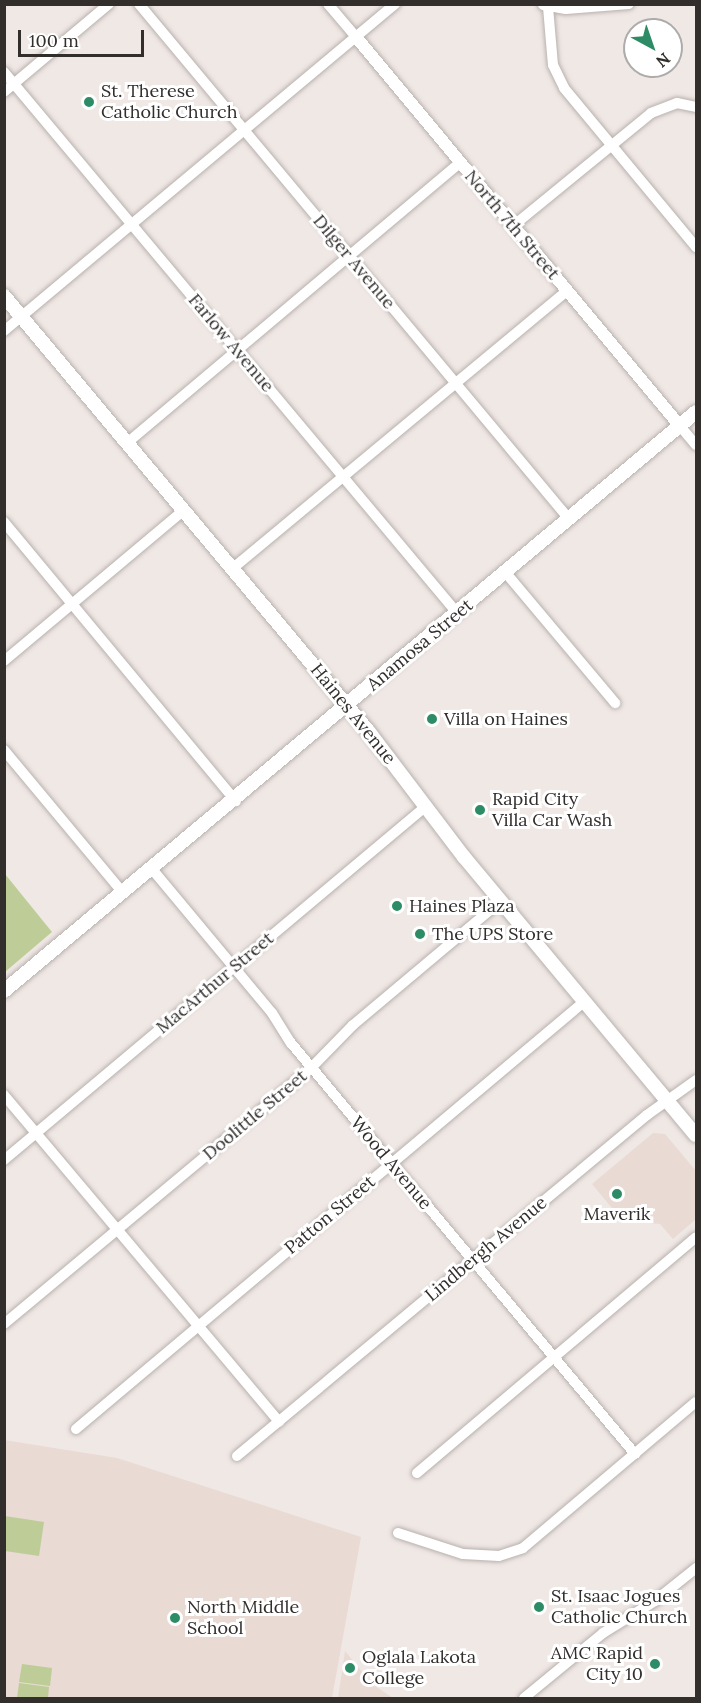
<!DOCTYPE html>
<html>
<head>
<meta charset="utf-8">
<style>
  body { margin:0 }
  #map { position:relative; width:701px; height:1703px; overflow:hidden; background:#f0e8e5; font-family:Lora,serif }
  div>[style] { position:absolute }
  .built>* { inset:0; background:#e9dad4 }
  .green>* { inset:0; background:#becd98 }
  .roads { filter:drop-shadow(0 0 2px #b8b1ae) drop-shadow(0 0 2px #b8b1ae) }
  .minor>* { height:10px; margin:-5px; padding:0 5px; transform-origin:5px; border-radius:5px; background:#fff }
  .tertiary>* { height:12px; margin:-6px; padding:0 6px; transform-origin:6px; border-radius:6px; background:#fff }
  .secondary>* { height:14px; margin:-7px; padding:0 7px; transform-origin:7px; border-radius:7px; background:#fff }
  .dots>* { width:16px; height:16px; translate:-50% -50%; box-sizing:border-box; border:3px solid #fff; border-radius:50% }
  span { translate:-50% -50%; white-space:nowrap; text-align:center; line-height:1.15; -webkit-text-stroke:6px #fff; paint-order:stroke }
  .poi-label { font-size:18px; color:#312e2c }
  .left { translate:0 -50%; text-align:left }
  .right { translate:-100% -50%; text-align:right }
  .street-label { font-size:18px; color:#312e2c }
  .frame { position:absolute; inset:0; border:6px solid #312e2c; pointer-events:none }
  .north { position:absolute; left:623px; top:18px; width:60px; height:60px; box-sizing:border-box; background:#fff; border:2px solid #adabab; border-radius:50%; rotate:140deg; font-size:16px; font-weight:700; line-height:24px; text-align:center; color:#312e2c }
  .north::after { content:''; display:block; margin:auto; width:21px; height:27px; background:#2d8c65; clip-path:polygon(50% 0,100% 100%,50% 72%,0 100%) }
  .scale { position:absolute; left:18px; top:30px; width:126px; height:27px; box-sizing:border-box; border:3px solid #312e2c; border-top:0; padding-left:8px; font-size:18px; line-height:21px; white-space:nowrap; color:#312e2c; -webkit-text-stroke:4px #fff; paint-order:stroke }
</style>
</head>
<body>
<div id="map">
  <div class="built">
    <i style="clip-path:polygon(653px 1133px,665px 1134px,696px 1171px,696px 1219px,673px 1239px,660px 1224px,622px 1220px,592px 1184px)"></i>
    <i style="clip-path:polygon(4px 1440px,117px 1458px,361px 1537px,332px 1698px,5px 1698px)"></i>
    <i style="clip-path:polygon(345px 1651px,372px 1684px,393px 1698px,338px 1698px)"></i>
  </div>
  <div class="green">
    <i style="clip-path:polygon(5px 874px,52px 932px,5px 972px,4px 972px)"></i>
    <i style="clip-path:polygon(5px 1516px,44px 1522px,39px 1556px,5px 1551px)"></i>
    <i style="clip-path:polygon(22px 1664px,52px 1668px,50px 1686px,19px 1682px)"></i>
    <i style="clip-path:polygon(19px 1683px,49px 1687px,48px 1698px,17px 1698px)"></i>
  </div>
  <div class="roads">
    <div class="minor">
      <i style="left:139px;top:4px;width:671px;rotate:50.14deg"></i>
      <i style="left:328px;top:4px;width:43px;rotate:49.7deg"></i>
      <i style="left:543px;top:5px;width:23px;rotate:10deg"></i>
      <i style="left:566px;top:9px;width:63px;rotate:-4.5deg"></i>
      <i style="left:548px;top:7px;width:58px;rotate:85.1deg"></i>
      <i style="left:553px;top:65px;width:25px;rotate:64deg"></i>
      <i style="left:564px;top:88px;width:207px;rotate:50.3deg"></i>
      <i style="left:4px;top:72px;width:707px;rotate:50.05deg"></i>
      <i style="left:4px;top:92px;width:137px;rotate:-40deg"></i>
      <i style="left:513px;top:226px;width:178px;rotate:-39.3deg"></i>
      <i style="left:651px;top:113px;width:28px;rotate:-21deg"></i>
      <i style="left:677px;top:103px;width:19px;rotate:12deg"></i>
      <i style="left:4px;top:331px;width:510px;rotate:-39.91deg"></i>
      <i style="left:680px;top:426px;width:25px;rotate:50deg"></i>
      <i style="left:127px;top:443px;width:435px;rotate:-40.1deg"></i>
      <i style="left:4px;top:522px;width:363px;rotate:50.3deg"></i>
      <i style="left:232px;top:569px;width:435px;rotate:-39.7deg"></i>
      <i style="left:506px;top:573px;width:170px;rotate:50deg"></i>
      <i style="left:4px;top:661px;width:234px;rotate:-40deg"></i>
      <i style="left:4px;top:750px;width:186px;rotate:50.2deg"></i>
      <i style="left:152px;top:869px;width:187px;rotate:50.2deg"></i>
      <i style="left:272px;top:1013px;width:36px;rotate:58deg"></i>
      <i style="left:291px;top:1043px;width:536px;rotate:50.07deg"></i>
      <i style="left:4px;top:1095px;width:427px;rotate:49.9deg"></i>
      <i style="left:4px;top:1160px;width:549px;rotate:-39.98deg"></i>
      <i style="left:4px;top:1324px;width:401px;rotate:-39.8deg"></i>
      <i style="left:312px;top:1067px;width:59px;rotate:-45.7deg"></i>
      <i style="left:353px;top:1025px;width:193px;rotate:-40deg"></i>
      <i style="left:76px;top:1429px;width:665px;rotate:-40.06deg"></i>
      <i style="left:237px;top:1456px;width:533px;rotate:-39.75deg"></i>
      <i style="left:647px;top:1115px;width:60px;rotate:-35.5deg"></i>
      <i style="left:417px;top:1473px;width:365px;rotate:-40.2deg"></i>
      <i style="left:398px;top:1533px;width:68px;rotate:17.9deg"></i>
      <i style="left:463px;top:1554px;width:36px;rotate:3deg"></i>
      <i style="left:499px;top:1556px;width:25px;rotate:-18deg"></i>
      <i style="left:523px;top:1548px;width:226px;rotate:-40.2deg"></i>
      <i style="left:524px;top:1698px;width:102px;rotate:-39.4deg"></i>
      <i style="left:603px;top:1633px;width:61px;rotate:-31.6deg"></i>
      <i style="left:655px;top:1601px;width:53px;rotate:-38.8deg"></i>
    </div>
    <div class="tertiary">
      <i style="left:356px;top:37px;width:506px;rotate:50.21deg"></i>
    </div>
    <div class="secondary">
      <i style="left:4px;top:296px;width:569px;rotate:50.07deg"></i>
      <i style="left:369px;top:732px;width:157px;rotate:52.8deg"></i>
      <i style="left:464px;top:857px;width:362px;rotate:50.2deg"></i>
      <i style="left:4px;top:991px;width:902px;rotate:-39.92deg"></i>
    </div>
  </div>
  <div class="dots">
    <i style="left:89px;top:102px;background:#2d8c65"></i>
    <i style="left:432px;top:719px;background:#2d8c65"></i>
    <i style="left:480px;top:810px;background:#2d8c65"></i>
    <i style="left:397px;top:906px;background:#2d8c65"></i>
    <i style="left:420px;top:934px;background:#2d8c65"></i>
    <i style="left:617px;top:1194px;background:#2d8c65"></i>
    <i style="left:539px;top:1607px;background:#2d8c65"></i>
    <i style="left:175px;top:1618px;background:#2d8c65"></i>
    <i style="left:655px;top:1664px;background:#2d8c65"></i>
    <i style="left:350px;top:1668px;background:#2d8c65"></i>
  </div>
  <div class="poi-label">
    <span class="left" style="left:101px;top:102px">St. Therese<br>Catholic Church</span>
    <span class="left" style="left:444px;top:719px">Villa on Haines</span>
    <span class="left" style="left:492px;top:810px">Rapid City<br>Villa Car Wash</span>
    <span class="left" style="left:409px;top:906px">Haines Plaza</span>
    <span class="left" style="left:432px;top:934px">The UPS Store</span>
    <span style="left:617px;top:1214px">Maverik</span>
    <span class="left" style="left:551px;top:1607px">St. Isaac Jogues<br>Catholic Church</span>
    <span class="left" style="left:187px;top:1618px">North Middle<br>School</span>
    <span class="right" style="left:643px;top:1664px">AMC Rapid<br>City 10</span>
    <span class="left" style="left:362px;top:1668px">Oglala Lakota<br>College</span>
  </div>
  <div class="street-label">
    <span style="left:512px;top:225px;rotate:50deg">North 7th Street</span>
    <span style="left:354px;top:262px;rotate:50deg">Dilger Avenue</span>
    <span style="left:231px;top:343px;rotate:50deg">Farlow Avenue</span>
    <span style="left:420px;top:645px;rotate:-40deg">Anamosa Street</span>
    <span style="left:353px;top:714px;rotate:51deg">Haines Avenue</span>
    <span style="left:215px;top:983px;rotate:-40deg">MacArthur Street</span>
    <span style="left:255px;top:1115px;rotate:-40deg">Doolittle Street</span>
    <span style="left:391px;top:1163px;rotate:50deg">Wood Avenue</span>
    <span style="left:330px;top:1215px;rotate:-40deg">Patton Street</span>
    <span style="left:486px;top:1249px;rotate:-40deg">Lindbergh Avenue</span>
  </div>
  <div class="frame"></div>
  <div class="north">N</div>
  <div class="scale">100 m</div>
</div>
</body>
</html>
